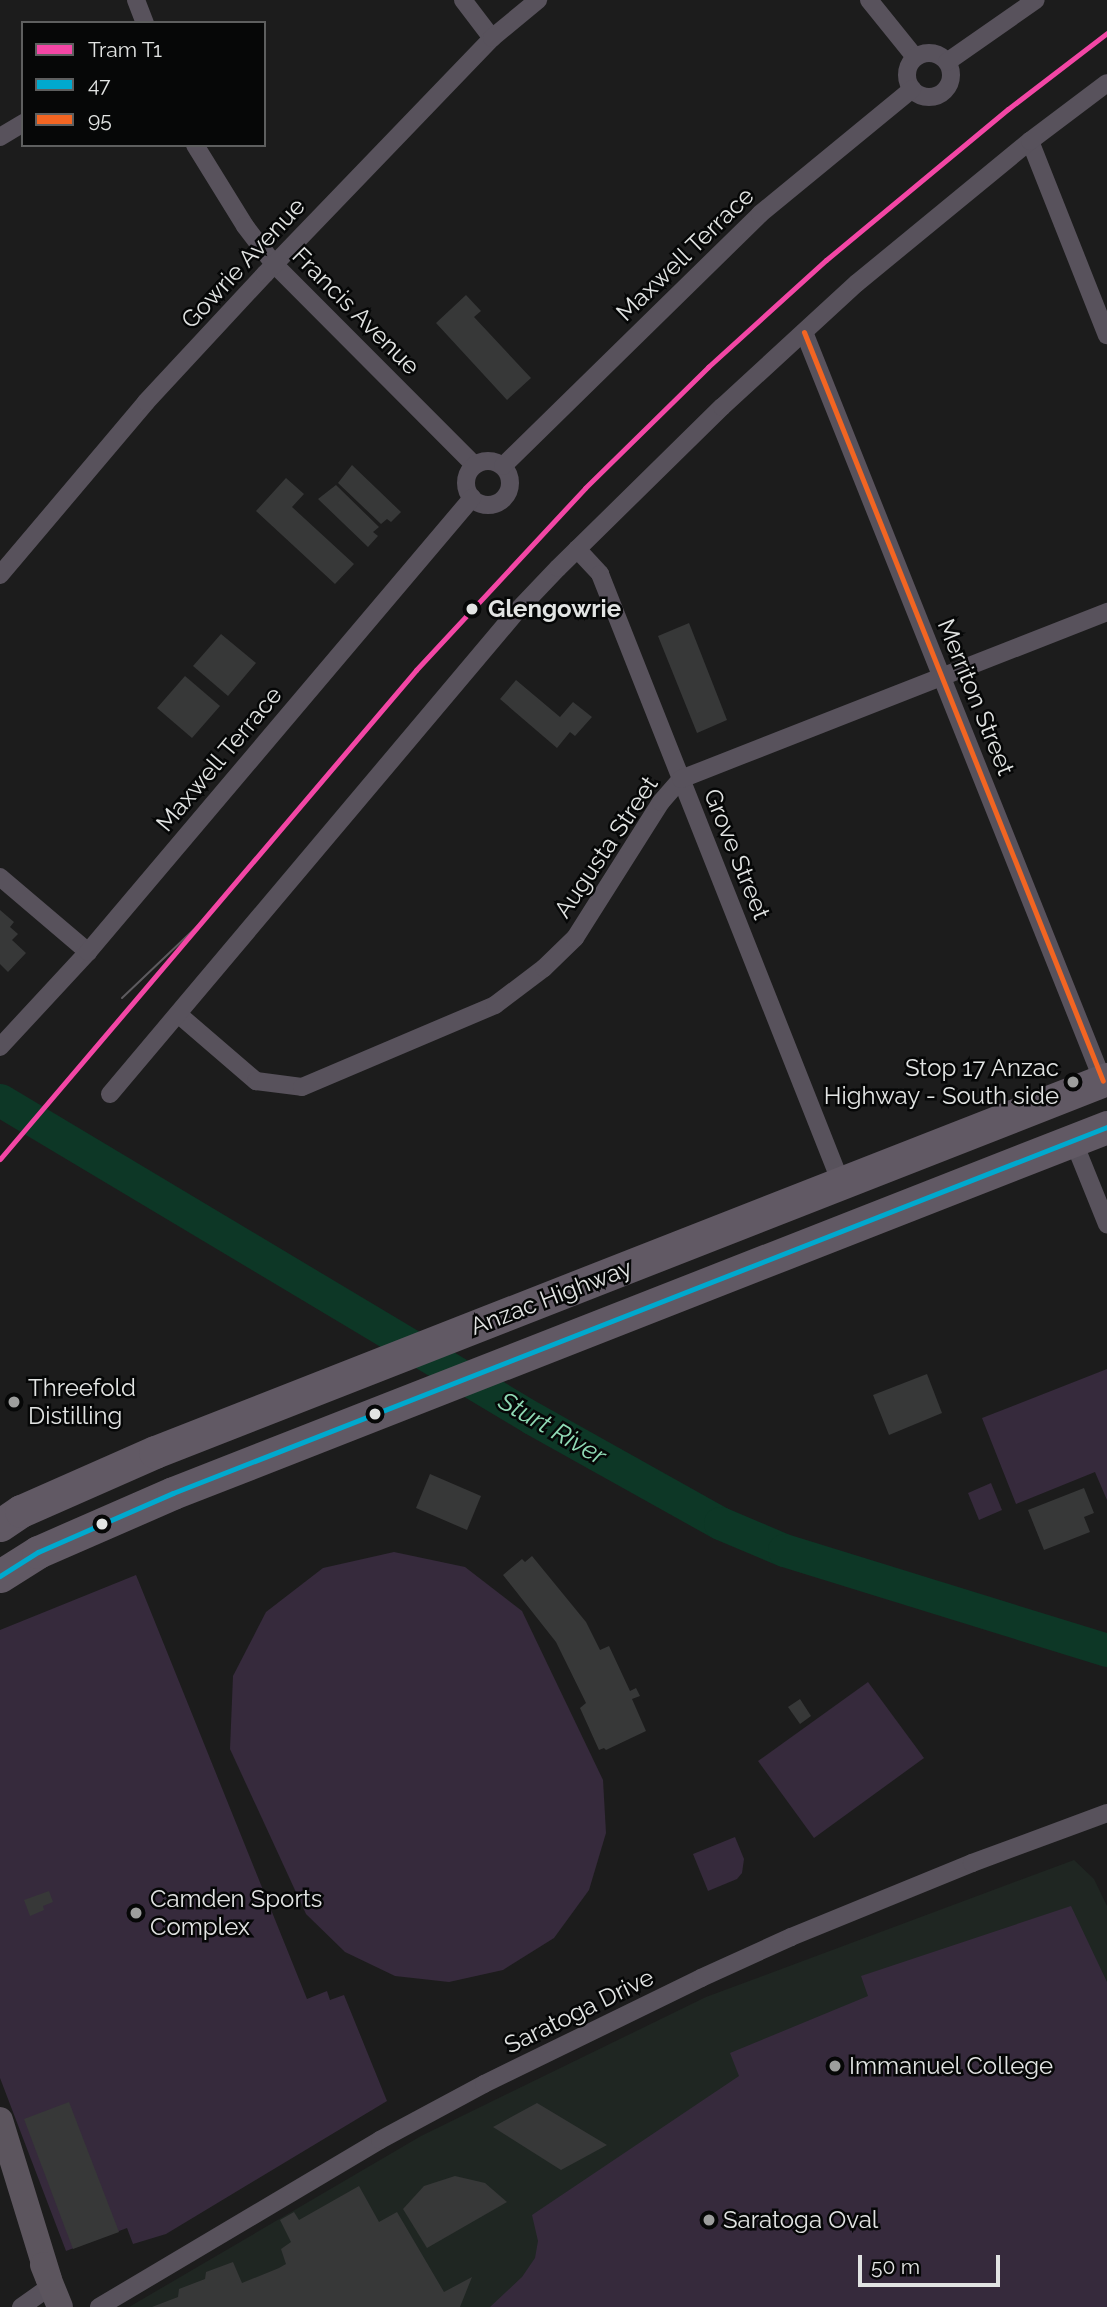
<!DOCTYPE html>
<html>
<head>
<meta charset="utf-8">
<style>
  body { margin:0 }
  #map { position:relative; width:1107px; height:2307px; overflow:hidden; background:#1c1c1c; font-family:Raleway,sans-serif }
  div>[style] { position:absolute }
  .built>* { inset:0; background:#1f2622 }
  .green>* { inset:0; background:#362a3c }
  .river>* { height:33px; margin:-16.5px; padding:0 16.5px; transform-origin:16.5px; border-radius:16.5px; background:#0d3726 }
  .building>* { inset:0; background:#373838 }
  .street>* { height:18px; margin:-9px; padding:0 9px; transform-origin:9px; border-radius:9px; background:#58525c }
  .street>.ring { margin:-9px; padding:0; box-sizing:content-box; background:none; border:18px solid #58525c; border-radius:50% }
  .secondary>* { height:26px; margin:-13px; padding:0 13px; transform-origin:13px; border-radius:13px; background:#5c555e }
  .highway>* { height:33px; margin:-16.5px; padding:0 16.5px; transform-origin:16.5px; border-radius:16.5px; background:#615964 }
  .tram>* { height:2px; margin:-1px; padding:0 1px; transform-origin:1px; border-radius:1px; background:#5d5b5f }
  .bus-1>* { height:5px; margin:-2.5px; padding:0 2.5px; transform-origin:2.5px; border-radius:2.5px; background:#00a9ce }
  .bus-2>* { height:5px; margin:-2.5px; padding:0 2.5px; transform-origin:2.5px; border-radius:2.5px; background:#f26522 }
  .tram-1>* { height:5px; margin:-2.5px; padding:0 2.5px; transform-origin:2.5px; border-radius:2.5px; background:#f346a5 }
  .dots>* { width:19px; height:19px; translate:-50% -50%; box-sizing:border-box; border:4px solid #060707; border-radius:50% }
  span { translate:-50% -50%; white-space:nowrap; text-align:center; line-height:1.15; -webkit-text-stroke:5px #060707; paint-order:stroke }
  .street-label { font-size:24px; color:#e2e4e3 }
  .stop-label { font-size:24px; color:#e2e4e3; font-weight:700 }
  .left { translate:0 -50%; text-align:left }
  .poi-label { font-size:24px; color:#e2e4e3 }
  .right { translate:-100% -50%; text-align:right }
  .water-label { font-size:26px; color:#90dab5; font-style:italic }
  .legend { position:absolute; left:21px; top:21px; width:245px; height:126px; box-sizing:border-box; background:#060707; border:2px solid #5e5f5f; margin:0; padding:9px 12px; list-style:none; font-size:21px; color:#e2e4e3 }
  .legend li { display:flex; align-items:center; gap:14px; height:35px }
  .legend b { width:35px; border:2px solid #5e5f5f }
  .scale { position:absolute; left:858px; top:2255px; width:142px; height:32px; box-sizing:border-box; border:4px solid #e2e4e3; border-top:0; padding-left:9px; font-size:21px; line-height:24px; white-space:nowrap; color:#e2e4e3; -webkit-text-stroke:5px #060707; paint-order:stroke }
</style>
</head>
<body>
<div id="map">
  <div class="built">
    <i style="clip-path:polygon(1074px 1860px,1094px 1879px,1107px 1906px,1107px 2307px,129px 2307px,421px 2136px,706px 1997px)"></i>
  </div>
  <div class="green">
    <i style="clip-path:polygon(1107px 1369px,1107px 1500px,1095px 1472px,1016px 1504px,982px 1418px)"></i>
    <i style="clip-path:polygon(991px 1483px,1002px 1510px,979px 1520px,968px 1493px)"></i>
    <i style="clip-path:polygon(394px 1552px,465px 1567px,522px 1611px,603px 1780px,606px 1833px,589px 1890px,554px 1938px,503px 1970px,449px 1982px,395px 1976px,345px 1952px,306px 1914px,230px 1749px,233px 1676px,266px 1612px,323px 1568px)"></i>
    <i style="clip-path:polygon(136px 1575px,307px 1999px,327px 1991px,330px 2000px,344px 1995px,387px 2101px,166px 2234px,133px 2244px,127px 2228px,66px 2251px,0 2078px,0 1630px)"></i>
    <i style="clip-path:polygon(868px 1682px,924px 1758px,814px 1838px,758px 1761px)"></i>
    <i style="clip-path:polygon(735px 1837px,744px 1859px,742px 1873px,737px 1879px,708px 1891px,693px 1854px)"></i>
    <i style="clip-path:polygon(1071px 1906px,1107px 1982px,1107px 2307px,490px 2307px,522px 2277px,535px 2258px,538px 2241px,532px 2215px,739px 2076px,730px 2053px,868px 1996px,861px 1976px)"></i>
  </div>
  <div class="river">
    <i style="left:0;top:1100px;width:620px;rotate:30.87deg"></i>
    <i style="left:532px;top:1418px;width:215px;rotate:29.2deg"></i>
    <i style="left:720px;top:1523px;width:69px;rotate:22.9deg"></i>
    <i style="left:784px;top:1550px;width:338px;rotate:17.2deg"></i>
  </div>
  <div class="building">
    <i style="clip-path:polygon(466px 295px,481px 311px,474px 317px,531px 378px,507px 400px,436px 323px)"></i>
    <i style="clip-path:polygon(352px 465px,401px 512px,391px 522px,387px 519px,381px 524px,338px 483px)"></i>
    <i style="clip-path:polygon(286px 478px,304px 494px,292px 507px,354px 564px,335px 584px,256px 511px)"></i>
    <i style="clip-path:polygon(336px 485px,379px 527px,373px 532px,378px 536px,368px 547px,318px 499px)"></i>
    <i style="clip-path:polygon(689px 623px,727px 720px,697px 733px,658px 636px)"></i>
    <i style="clip-path:polygon(221px 634px,256px 663px,228px 696px,193px 666px)"></i>
    <i style="clip-path:polygon(185px 676px,220px 706px,192px 738px,157px 708px)"></i>
    <i style="clip-path:polygon(516px 680px,560px 717px,573px 702px,592px 717px,575px 736px,570px 732px,557px 748px,500px 699px)"></i>
    <i style="clip-path:polygon(0 910px,14px 922px,10px 927px,18px 934px,12px 940px,26px 953px,8px 972px,0 964px)"></i>
    <i style="clip-path:polygon(927px 1374px,942px 1413px,889px 1435px,873px 1395px)"></i>
    <i style="clip-path:polygon(430px 1474px,481px 1496px,467px 1530px,416px 1508px)"></i>
    <i style="clip-path:polygon(1084px 1488px,1094px 1513px,1084px 1517px,1090px 1532px,1044px 1550px,1028px 1510px)"></i>
    <i style="clip-path:polygon(532px 1556px,586px 1622px,600px 1650px,609px 1646px,630px 1691px,636px 1688px,640px 1696px,632px 1699px,646px 1731px,606px 1750px,604px 1748px,599px 1750px,580px 1708px,586px 1703px,556px 1642px,503px 1575px,522px 1559px,525px 1562px)"></i>
    <i style="clip-path:polygon(800px 1699px,811px 1716px,800px 1724px,788px 1707px)"></i>
    <i style="clip-path:polygon(49px 1891px,53px 1902px,43px 1906px,44px 1910px,30px 1916px,24px 1900px)"></i>
    <i style="clip-path:polygon(69px 2102px,119px 2232px,73px 2249px,24px 2119px)"></i>
    <i style="clip-path:polygon(537px 2103px,607px 2145px,561px 2170px,493px 2127px)"></i>
    <i style="clip-path:polygon(455px 2176px,485px 2183px,507px 2202px,427px 2248px,403px 2209px,424px 2186px)"></i>
    <i style="clip-path:polygon(359px 2186px,379px 2222px,397px 2212px,444px 2292px,472px 2277px,460px 2307px,152px 2307px,178px 2297px,179px 2289px,205px 2279px,206px 2272px,233px 2262px,242px 2283px,279px 2268px,286px 2264px,281px 2249px,291px 2242px,280px 2220px,294px 2212px,299px 2220px)"></i>
  </div>
  <div class="street">
    <i style="left:136px;top:0;width:25px;rotate:69deg"></i>
    <i style="left:463px;top:0;width:48px;rotate:52.7deg"></i>
    <i style="left:869px;top:0;width:73px;rotate:51.1deg"></i>
    <i class="ring" style="left:907px;top:53px;width:26px;height:26px"></i>
    <i style="left:947px;top:62px;width:108px;rotate:-34.9deg"></i>
    <i style="left:0;top:137px;width:27px;rotate:-31deg"></i>
    <i style="left:1030px;top:141px;width:209px;rotate:68.4deg"></i>
    <i style="left:195px;top:145px;width:95px;rotate:58.3deg"></i>
    <i style="left:245px;top:226px;width:48px;rotate:52.7deg"></i>
    <i style="left:274px;top:264px;width:284px;rotate:45.1deg"></i>
    <i style="left:804px;top:332px;width:806px;rotate:68.24deg"></i>
    <i class="ring" style="left:466px;top:461px;width:26px;height:26px"></i>
    <i style="left:503px;top:466px;width:360px;rotate:-44.4deg"></i>
    <i style="left:760px;top:214px;width:197px;rotate:-39.4deg"></i>
    <i style="left:577px;top:549px;width:34px;rotate:47deg"></i>
    <i style="left:600px;top:574px;width:655px;rotate:68.41deg"></i>
    <i style="left:0;top:575px;width:226px;rotate:-49.8deg"></i>
    <i style="left:146px;top:402px;width:175px;rotate:-47.1deg"></i>
    <i style="left:265px;top:274px;width:327px;rotate:-46.1deg"></i>
    <i style="left:492px;top:38px;width:60px;rotate:-39.6deg"></i>
    <i style="left:0;top:877px;width:116px;rotate:40.4deg"></i>
    <i style="left:178px;top:1014px;width:103px;rotate:40.7deg"></i>
    <i style="left:256px;top:1081px;width:46px;rotate:7.4deg"></i>
    <i style="left:302px;top:1087px;width:210px;rotate:-23deg"></i>
    <i style="left:495px;top:1005px;width:61px;rotate:-37.1deg"></i>
    <i style="left:544px;top:968px;width:43px;rotate:-44.1deg"></i>
    <i style="left:575px;top:938px;width:161px;rotate:-57.7deg"></i>
    <i style="left:661px;top:802px;width:30px;rotate:-49deg"></i>
    <i style="left:681px;top:779px;width:458px;rotate:-21.4deg"></i>
    <i style="left:0;top:1047px;width:129px;rotate:-47.2deg"></i>
    <i style="left:88px;top:952px;width:595px;rotate:-49.77deg"></i>
    <i style="left:110px;top:1094px;width:632px;rotate:-49.88deg"></i>
    <i style="left:517px;top:611px;width:59px;rotate:-46.4deg"></i>
    <i style="left:558px;top:568px;width:230px;rotate:-44.5deg"></i>
    <i style="left:722px;top:407px;width:183px;rotate:-42.6deg"></i>
    <i style="left:857px;top:283px;width:224px;rotate:-39.4deg"></i>
    <i style="left:1030px;top:141px;width:96px;rotate:-37deg"></i>
    <i style="left:1073px;top:1140px;width:91px;rotate:68deg"></i>
    <i style="left:21px;top:2307px;width:38px;rotate:-35deg"></i>
    <i style="left:99px;top:2307px;width:327px;rotate:-30.7deg"></i>
    <i style="left:380px;top:2140px;width:118px;rotate:-28.3deg"></i>
    <i style="left:484px;top:2084px;width:242px;rotate:-26deg"></i>
    <i style="left:701px;top:1978px;width:99px;rotate:-24.5deg"></i>
    <i style="left:791px;top:1937px;width:196px;rotate:-22.2deg"></i>
    <i style="left:972px;top:1863px;width:144px;rotate:-20.3deg"></i>
  </div>
  <div class="secondary">
    <i style="left:0;top:2120px;width:166px;rotate:72.9deg"></i>
    <i style="left:43px;top:2265px;width:45px;rotate:68deg"></i>
  </div>
  <div class="highway">
    <i style="left:0;top:1525px;width:25px;rotate:-34deg"></i>
    <i style="left:21px;top:1511px;width:146px;rotate:-23.8deg"></i>
    <i style="left:155px;top:1452px;width:1022px;rotate:-21.4deg"></i>
    <i style="left:0;top:1576px;width:45px;rotate:-32.3deg"></i>
    <i style="left:38px;top:1552px;width:147px;rotate:-23.6deg"></i>
    <i style="left:173px;top:1493px;width:1003px;rotate:-21.4deg"></i>
  </div>
  <div class="tram">
    <i style="left:122px;top:998px;width:116px;rotate:-43.6deg"></i>
  </div>
  <div class="bus-1">
    <i style="left:0;top:1576px;width:45px;rotate:-32.3deg"></i>
    <i style="left:38px;top:1552px;width:147px;rotate:-23.6deg"></i>
    <i style="left:173px;top:1493px;width:1003px;rotate:-21.4deg"></i>
  </div>
  <div class="bus-2">
    <i style="left:804px;top:332px;width:806px;rotate:68.24deg"></i>
  </div>
  <div class="tram-1">
    <i style="left:0;top:1159px;width:642px;rotate:-49.61deg"></i>
    <i style="left:416px;top:670px;width:248px;rotate:-47.1deg"></i>
    <i style="left:585px;top:488px;width:173px;rotate:-44.5deg"></i>
    <i style="left:708px;top:367px;width:159px;rotate:-42.2deg"></i>
    <i style="left:826px;top:260px;width:236px;rotate:-39.7deg"></i>
    <i style="left:1008px;top:109px;width:125px;rotate:-37.5deg"></i>
  </div>
  <div class="dots">
    <i style="left:472px;top:609px;background:#e2e4e3"></i>
    <i style="left:1073px;top:1082px;background:#9d9e9d"></i>
    <i style="left:14px;top:1402px;background:#9d9e9d"></i>
    <i style="left:375px;top:1414px;background:#e2e4e3"></i>
    <i style="left:102px;top:1524px;background:#e2e4e3"></i>
    <i style="left:136px;top:1913px;background:#9d9e9d"></i>
    <i style="left:835px;top:2066px;background:#9d9e9d"></i>
    <i style="left:709px;top:2220px;background:#9d9e9d"></i>
  </div>
  <div class="street-label">
    <span style="left:685px;top:254px;rotate:-44deg">Maxwell Terrace</span>
    <span style="left:243px;top:263px;rotate:-47deg">Gowrie Avenue</span>
    <span style="left:356px;top:311px;rotate:45deg">Francis Avenue</span>
    <span style="left:976px;top:697px;rotate:68deg">Merriton Street</span>
    <span style="left:219px;top:759px;rotate:-50deg">Maxwell Terrace</span>
    <span style="left:606px;top:847px;rotate:-56deg">Augusta Street</span>
    <span style="left:737px;top:854px;rotate:68deg">Grove Street</span>
    <span style="left:551px;top:1297px;rotate:-21deg">Anzac Highway</span>
    <span style="left:579px;top:2011px;rotate:-26deg">Saratoga Drive</span>
  </div>
  <div class="stop-label">
    <span class="left" style="left:488px;top:609px">Glengowrie</span>
  </div>
  <div class="poi-label">
    <span class="right" style="left:1059px;top:1082px">Stop 17 Anzac<br>Highway - South side</span>
    <span class="left" style="left:28px;top:1402px">Threefold<br>Distilling</span>
    <span class="left" style="left:150px;top:1913px">Camden Sports<br>Complex</span>
    <span class="left" style="left:849px;top:2066px">Immanuel College</span>
    <span class="left" style="left:723px;top:2220px">Saratoga Oval</span>
  </div>
  <div class="water-label">
    <span style="left:552px;top:1429px;rotate:30deg">Sturt River</span>
  </div>
  <ul class="legend">
  <li><b style="height:9px;background:#f346a5"></b>Tram T1</li>
  <li><b style="height:9px;background:#00a9ce"></b>47</li>
  <li><b style="height:9px;background:#f26522"></b>95</li>
  </ul>
  <div class="scale">50 m</div>
</div>
</body>
</html>
